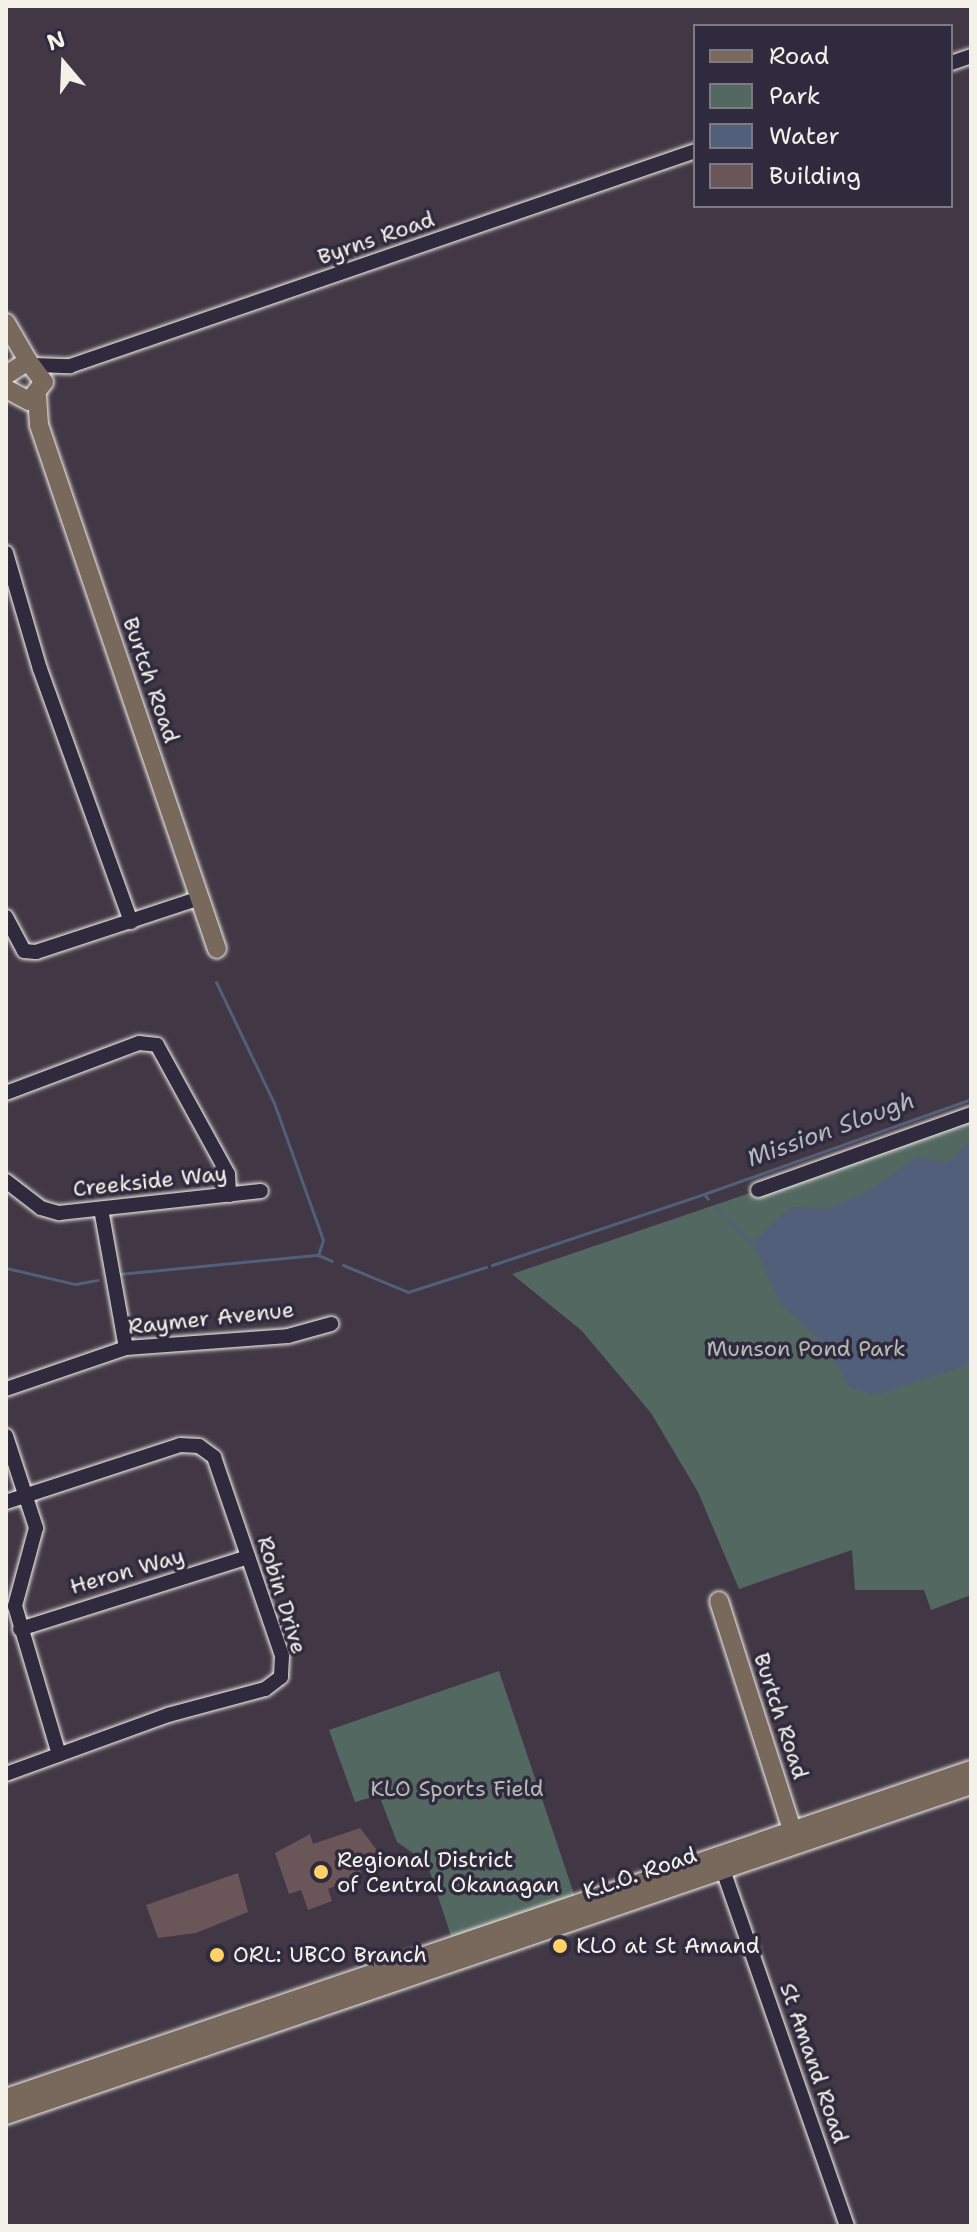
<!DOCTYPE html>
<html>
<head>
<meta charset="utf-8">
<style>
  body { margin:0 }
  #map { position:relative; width:977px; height:2232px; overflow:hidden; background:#413745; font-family:"Shantell Sans",sans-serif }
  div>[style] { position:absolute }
  .green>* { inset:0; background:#546862 }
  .water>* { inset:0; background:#515f7a }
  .stream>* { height:3px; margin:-1.5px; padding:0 1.5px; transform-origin:1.5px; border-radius:1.5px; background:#515f7a }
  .building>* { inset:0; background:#6a5658 }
  .roads { filter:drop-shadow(0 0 2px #f4f1e8) drop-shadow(0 0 2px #f4f1e8) }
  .minor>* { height:14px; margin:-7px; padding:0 7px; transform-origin:7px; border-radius:7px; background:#2f2a3d }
  .major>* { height:18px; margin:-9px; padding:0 9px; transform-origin:9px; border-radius:9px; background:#78695c }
  .dots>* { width:22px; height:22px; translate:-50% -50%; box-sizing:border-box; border:4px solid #2f2a3d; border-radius:50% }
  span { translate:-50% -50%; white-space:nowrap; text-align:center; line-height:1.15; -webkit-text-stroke:7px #2f2a3d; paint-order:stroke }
  .street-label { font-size:22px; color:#f4f1e8 }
  .park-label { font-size:22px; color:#b4bab2 }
  .poi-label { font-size:22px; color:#f4f1e8 }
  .left { translate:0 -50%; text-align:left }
  .water-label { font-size:24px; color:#b3b7bc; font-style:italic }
  .frame { position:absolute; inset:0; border:8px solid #f4f1e8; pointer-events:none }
  .legend { position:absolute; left:693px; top:24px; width:260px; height:184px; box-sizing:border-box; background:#2f2a3d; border:2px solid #7e7a81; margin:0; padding:10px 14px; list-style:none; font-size:24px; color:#f4f1e8 }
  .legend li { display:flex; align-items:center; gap:16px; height:40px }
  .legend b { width:40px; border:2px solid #7e7a81 }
  .north { position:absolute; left:24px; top:24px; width:80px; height:80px; -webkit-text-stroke:6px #2f2a3d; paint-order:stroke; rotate:341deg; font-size:22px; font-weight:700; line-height:32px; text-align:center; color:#f4f1e8 }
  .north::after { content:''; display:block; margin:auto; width:28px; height:36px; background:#f4f1e8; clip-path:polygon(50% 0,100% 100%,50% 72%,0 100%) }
</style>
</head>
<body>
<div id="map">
  <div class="green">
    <i style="clip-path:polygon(971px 1118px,971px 1595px,931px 1610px,924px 1590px,855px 1590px,852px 1550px,739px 1589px,698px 1492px,651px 1413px,582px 1331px,512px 1274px)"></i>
    <i style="clip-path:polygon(499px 1671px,575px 1897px,452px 1939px,427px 1863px,397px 1842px,379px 1795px,355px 1802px,329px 1730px)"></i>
  </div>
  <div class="water">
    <i style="clip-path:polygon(971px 1140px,971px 1364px,875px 1395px,848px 1386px,828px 1348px,782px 1305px,752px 1243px,791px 1207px,828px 1209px,864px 1194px,917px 1157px,947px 1163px)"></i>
  </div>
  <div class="stream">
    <i style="left:216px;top:982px;width:134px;rotate:64.4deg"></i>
    <i style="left:274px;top:1103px;width:145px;rotate:70.3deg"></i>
    <i style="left:323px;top:1240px;width:16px;rotate:108deg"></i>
    <i style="left:704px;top:1194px;width:283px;rotate:-19.6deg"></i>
    <i style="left:716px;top:1207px;width:6px;rotate:45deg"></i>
    <i style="left:727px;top:1218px;width:35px;rotate:45deg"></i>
    <i style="left:343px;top:1265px;width:70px;rotate:22.6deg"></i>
    <i style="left:408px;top:1292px;width:82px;rotate:-17.8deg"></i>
    <i style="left:492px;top:1265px;width:224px;rotate:-18.5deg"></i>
    <i style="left:704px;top:1194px;width:6px;rotate:51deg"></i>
    <i style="left:6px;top:1268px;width:71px;rotate:13.1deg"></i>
    <i style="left:75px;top:1284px;width:23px;rotate:-10deg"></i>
    <i style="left:119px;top:1274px;width:200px;rotate:-5.5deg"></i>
    <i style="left:318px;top:1255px;width:15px;rotate:23deg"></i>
  </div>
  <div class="building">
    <i style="clip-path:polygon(360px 1828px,380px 1854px,360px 1869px,362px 1875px,328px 1889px,332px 1901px,308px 1910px,301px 1890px,289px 1894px,275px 1853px,310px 1834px,313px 1844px)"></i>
    <i style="clip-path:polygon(238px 1873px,248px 1912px,196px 1933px,158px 1938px,146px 1905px)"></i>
  </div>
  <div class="roads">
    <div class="minor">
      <i style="left:951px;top:63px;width:21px;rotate:-19deg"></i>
      <i style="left:34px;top:365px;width:36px;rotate:2deg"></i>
      <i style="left:70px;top:366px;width:661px;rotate:-18.98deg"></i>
      <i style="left:6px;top:553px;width:121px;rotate:73.7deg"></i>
      <i style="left:40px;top:669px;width:269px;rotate:70.2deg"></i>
      <i style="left:6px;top:917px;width:38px;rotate:62deg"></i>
      <i style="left:24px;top:951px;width:12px;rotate:5deg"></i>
      <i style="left:36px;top:952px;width:173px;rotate:-18.2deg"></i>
      <i style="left:6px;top:1093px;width:142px;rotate:-20.6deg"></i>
      <i style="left:139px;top:1043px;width:18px;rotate:6deg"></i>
      <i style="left:157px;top:1045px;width:147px;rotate:61.2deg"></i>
      <i style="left:228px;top:1174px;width:21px;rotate:87deg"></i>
      <i style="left:6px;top:1181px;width:44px;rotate:37.6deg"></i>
      <i style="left:41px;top:1208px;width:19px;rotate:16deg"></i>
      <i style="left:59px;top:1213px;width:203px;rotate:-6.2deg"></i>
      <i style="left:758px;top:1190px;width:226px;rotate:-19.6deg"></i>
      <i style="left:101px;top:1209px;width:141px;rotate:79.8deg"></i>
      <i style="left:6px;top:1389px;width:127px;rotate:-18.9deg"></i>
      <i style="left:126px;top:1348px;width:162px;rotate:-4.2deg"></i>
      <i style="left:288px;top:1336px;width:45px;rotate:-15.6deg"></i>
      <i style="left:6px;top:1436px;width:97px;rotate:71.9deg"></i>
      <i style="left:36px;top:1528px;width:81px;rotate:105.1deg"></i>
      <i style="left:15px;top:1606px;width:155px;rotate:73.5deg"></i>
      <i style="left:6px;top:1502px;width:183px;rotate:-18.1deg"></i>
      <i style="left:180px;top:1445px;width:19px;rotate:3deg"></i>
      <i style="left:199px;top:1446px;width:19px;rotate:36deg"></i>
      <i style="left:214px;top:1457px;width:210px;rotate:71.1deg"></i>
      <i style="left:282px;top:1656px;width:21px;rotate:93deg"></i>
      <i style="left:281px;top:1677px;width:20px;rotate:143deg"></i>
      <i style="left:265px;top:1689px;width:100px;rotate:165deg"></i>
      <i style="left:168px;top:1715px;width:172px;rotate:160deg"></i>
      <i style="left:20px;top:1629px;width:239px;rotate:-17.5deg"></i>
      <i style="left:723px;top:1870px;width:377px;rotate:70.8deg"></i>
    </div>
    <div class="major">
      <i style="left:6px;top:323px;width:44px;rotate:59.9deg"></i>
      <i style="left:6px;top:375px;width:26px;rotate:-32deg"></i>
      <i style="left:28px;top:361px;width:26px;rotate:53deg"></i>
      <i style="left:44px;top:382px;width:24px;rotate:128deg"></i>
      <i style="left:29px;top:401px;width:26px;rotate:-152deg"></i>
      <i style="left:37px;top:396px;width:29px;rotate:86deg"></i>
      <i style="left:39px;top:425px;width:553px;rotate:71.24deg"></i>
      <i style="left:719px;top:1601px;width:253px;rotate:72.3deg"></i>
      <i style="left:6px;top:2098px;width:1019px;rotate:-18.77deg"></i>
      <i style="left:6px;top:2115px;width:1020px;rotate:-18.88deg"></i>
    </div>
  </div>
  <div class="dots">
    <i style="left:321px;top:1872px;background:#ffd166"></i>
    <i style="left:560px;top:1946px;background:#ffd166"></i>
    <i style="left:217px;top:1955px;background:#ffd166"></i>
  </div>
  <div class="street-label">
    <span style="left:376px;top:238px;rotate:-19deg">Byrns Road</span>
    <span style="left:151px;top:680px;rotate:71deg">Burtch Road</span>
    <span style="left:150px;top:1181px;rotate:-6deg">Creekside Way</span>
    <span style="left:211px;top:1318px;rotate:-6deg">Raymer Avenue</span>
    <span style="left:127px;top:1571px;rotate:-16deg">Heron Way</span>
    <span style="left:282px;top:1595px;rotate:73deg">Robin Drive</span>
    <span style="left:781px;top:1716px;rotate:72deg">Burtch Road</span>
    <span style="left:640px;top:1873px;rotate:-19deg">K.L.O. Road</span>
    <span style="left:814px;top:2063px;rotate:71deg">St Amand Road</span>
  </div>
  <div class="park-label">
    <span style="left:806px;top:1349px">Munson Pond Park</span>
    <span style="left:457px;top:1789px">KLO Sports Field</span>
  </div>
  <div class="poi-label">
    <span class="left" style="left:337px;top:1872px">Regional District<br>of Central Okanagan</span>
    <span class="left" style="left:576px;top:1946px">KLO at St Amand</span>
    <span class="left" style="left:233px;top:1955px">ORL: UBCO Branch</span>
  </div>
  <div class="water-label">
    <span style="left:831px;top:1130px;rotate:-20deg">Mission Slough</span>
  </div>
  <div class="frame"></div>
  <ul class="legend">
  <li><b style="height:10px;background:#78695c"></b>Road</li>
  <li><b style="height:22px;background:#546862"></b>Park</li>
  <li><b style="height:22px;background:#515f7a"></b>Water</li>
  <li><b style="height:22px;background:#6a5658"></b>Building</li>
  </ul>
  <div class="north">N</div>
</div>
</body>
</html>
